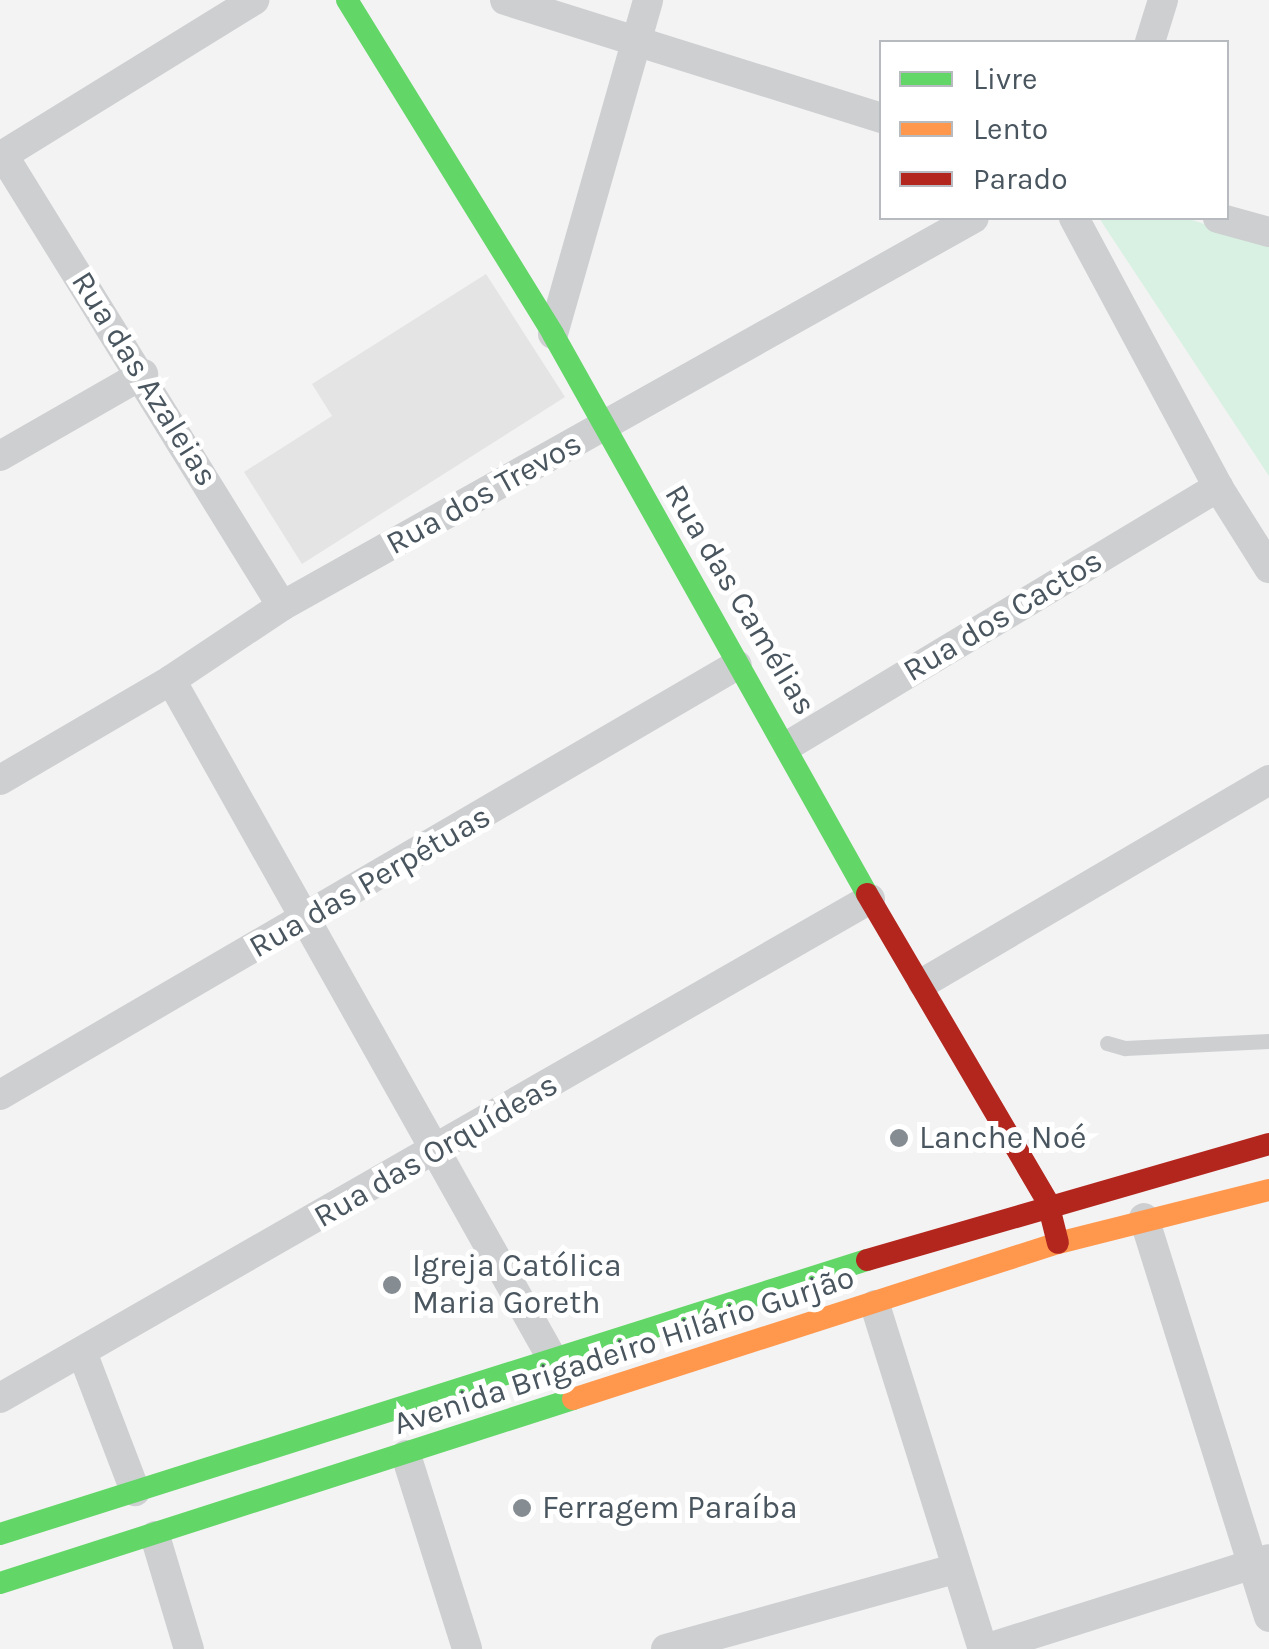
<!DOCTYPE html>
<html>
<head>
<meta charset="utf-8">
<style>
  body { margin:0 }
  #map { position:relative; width:1269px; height:1649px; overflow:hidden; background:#f3f3f3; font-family:Karla,sans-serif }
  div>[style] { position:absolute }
  .education>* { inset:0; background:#e5e4e5 }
  .green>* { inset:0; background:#d9f1e2 }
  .lane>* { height:15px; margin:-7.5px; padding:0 7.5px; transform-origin:7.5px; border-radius:7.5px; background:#cdcfd1 }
  .street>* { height:30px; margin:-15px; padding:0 15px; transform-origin:15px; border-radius:15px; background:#cdcfd1 }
  .fast>* { height:22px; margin:-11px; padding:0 11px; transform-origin:11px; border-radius:11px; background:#63d668 }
  .slow>* { height:22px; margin:-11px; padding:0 11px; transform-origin:11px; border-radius:11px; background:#ff974d }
  .jam>* { height:22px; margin:-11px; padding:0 11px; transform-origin:11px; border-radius:11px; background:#b3261e }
  .dots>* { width:28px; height:28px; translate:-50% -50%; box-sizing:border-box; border:5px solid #fff; border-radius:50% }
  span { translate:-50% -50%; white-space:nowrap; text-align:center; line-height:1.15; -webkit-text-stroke:10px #fff; paint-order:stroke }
  .street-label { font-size:32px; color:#4a565f }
  .poi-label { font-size:32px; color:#4a565f }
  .left { translate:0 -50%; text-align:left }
  .legend { position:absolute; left:879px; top:40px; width:350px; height:180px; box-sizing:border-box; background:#fff; border:2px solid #b7bbbf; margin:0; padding:12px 18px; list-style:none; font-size:30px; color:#4a565f }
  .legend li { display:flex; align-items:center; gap:20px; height:50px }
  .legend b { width:50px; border:2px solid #b7bbbf }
</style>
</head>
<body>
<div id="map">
  <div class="education">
    <i style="clip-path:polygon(486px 274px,565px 397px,302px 564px,244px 472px,332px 416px,312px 384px)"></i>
  </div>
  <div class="green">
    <i style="clip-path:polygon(1099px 218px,1186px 218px,1269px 245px,1269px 476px)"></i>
  </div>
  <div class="lane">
    <i style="left:1107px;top:1043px;width:19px;rotate:16deg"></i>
    <i style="left:1125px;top:1048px;width:144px;rotate:-2.8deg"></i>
  </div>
  <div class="street">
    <i style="left:505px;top:0;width:395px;rotate:17.4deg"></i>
    <i style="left:1150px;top:42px;width:44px;rotate:-72.8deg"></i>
    <i style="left:3px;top:155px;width:530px;rotate:58.26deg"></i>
    <i style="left:0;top:157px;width:299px;rotate:-31.7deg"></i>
    <i style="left:1074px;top:218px;width:305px;rotate:61.8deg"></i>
    <i style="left:1218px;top:487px;width:96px;rotate:57.8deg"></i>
    <i style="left:1218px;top:218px;width:53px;rotate:15.4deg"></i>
    <i style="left:553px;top:334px;width:347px;rotate:-74.1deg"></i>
    <i style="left:0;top:456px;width:165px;rotate:-29.8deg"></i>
    <i style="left:171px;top:680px;width:778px;rotate:60.67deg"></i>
    <i style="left:789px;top:745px;width:501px;rotate:-31.02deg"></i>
    <i style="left:0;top:780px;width:198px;rotate:-30.3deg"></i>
    <i style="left:171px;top:680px;width:133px;rotate:-33.7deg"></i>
    <i style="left:282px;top:606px;width:793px;rotate:-29.28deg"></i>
    <i style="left:923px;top:983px;width:401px;rotate:-30.4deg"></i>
    <i style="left:0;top:1095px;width:853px;rotate:-30.26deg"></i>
    <i style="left:1144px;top:1218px;width:418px;rotate:72.6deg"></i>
    <i style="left:875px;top:1305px;width:361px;rotate:72.6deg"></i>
    <i style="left:82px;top:1352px;width:149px;rotate:69.1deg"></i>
    <i style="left:0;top:1398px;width:1003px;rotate:-29.84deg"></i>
    <i style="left:406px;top:1455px;width:203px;rotate:72.5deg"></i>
    <i style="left:155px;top:1536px;width:118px;rotate:73.3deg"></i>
    <i style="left:666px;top:1649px;width:300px;rotate:-15.5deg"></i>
    <i style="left:985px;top:1649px;width:297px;rotate:-17.6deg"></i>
  </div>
  <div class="fast">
    <i style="left:347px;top:0;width:392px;rotate:58.3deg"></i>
    <i style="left:553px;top:334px;width:642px;rotate:60.72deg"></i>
    <i style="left:0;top:1534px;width:909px;rotate:-17.54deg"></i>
    <i style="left:0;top:1583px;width:602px;rotate:-17.8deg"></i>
  </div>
  <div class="slow">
    <i style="left:573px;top:1399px;width:509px;rotate:-17.83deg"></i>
    <i style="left:1058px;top:1243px;width:218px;rotate:-14.1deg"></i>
  </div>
  <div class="jam">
    <i style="left:867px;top:894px;width:358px;rotate:59.6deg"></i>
    <i style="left:1048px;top:1203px;width:41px;rotate:76deg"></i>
    <i style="left:867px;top:1260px;width:418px;rotate:-16.1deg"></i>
  </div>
  <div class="dots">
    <i style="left:899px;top:1138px;background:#858d93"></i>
    <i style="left:392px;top:1285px;background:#858d93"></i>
    <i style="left:522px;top:1508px;background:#858d93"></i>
  </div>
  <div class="street-label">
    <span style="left:144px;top:379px;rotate:58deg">Rua das Azaleias</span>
    <span style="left:484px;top:494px;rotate:-29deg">Rua dos Trevos</span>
    <span style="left:740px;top:600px;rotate:59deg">Rua das Camélias</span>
    <span style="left:1003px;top:616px;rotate:-31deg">Rua dos Cactos</span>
    <span style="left:370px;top:882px;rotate:-30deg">Rua das Perpétuas</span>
    <span style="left:436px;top:1151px;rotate:-30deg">Rua das Orquídeas</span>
    <span style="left:624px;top:1351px;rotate:-18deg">Avenida Brigadeiro Hilário Gurjão</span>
  </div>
  <div class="poi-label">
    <span class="left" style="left:919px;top:1138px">Lanche Noé</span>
    <span class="left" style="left:412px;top:1285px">Igreja Católica<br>Maria Goreth</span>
    <span class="left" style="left:542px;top:1508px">Ferragem Paraíba</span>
  </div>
  <ul class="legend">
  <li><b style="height:12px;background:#63d668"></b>Livre</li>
  <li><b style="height:12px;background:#ff974d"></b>Lento</li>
  <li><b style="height:12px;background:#b3261e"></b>Parado</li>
  </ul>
</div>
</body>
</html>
